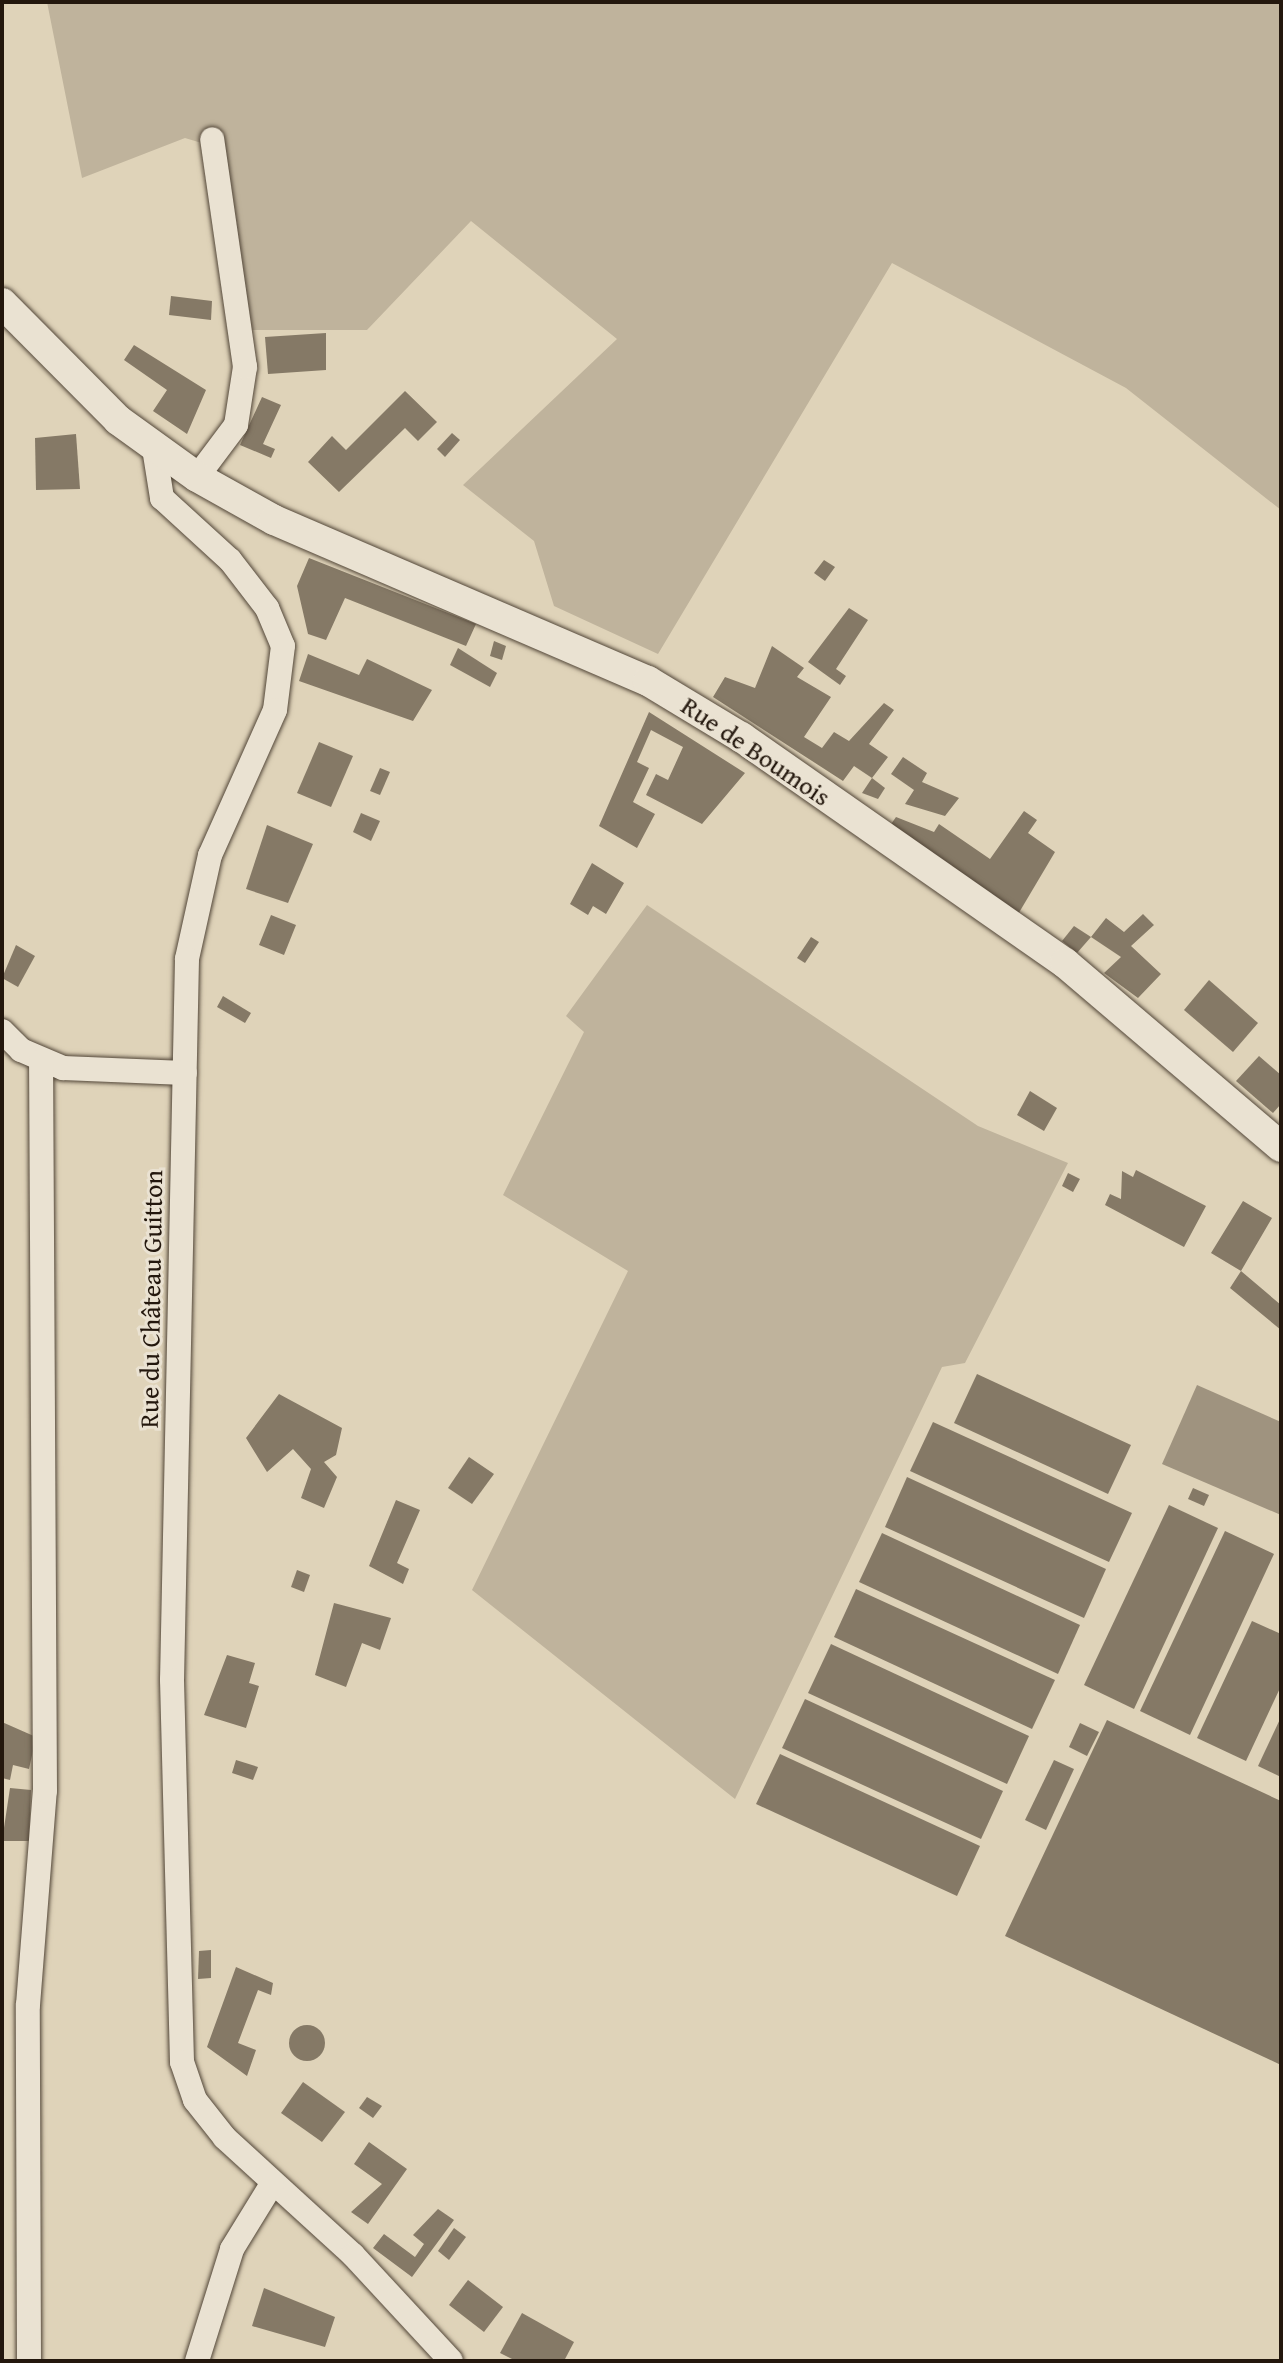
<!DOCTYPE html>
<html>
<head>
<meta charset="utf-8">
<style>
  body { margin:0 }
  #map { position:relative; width:1283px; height:2363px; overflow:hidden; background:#dfd3b9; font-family:"Gentium Book Plus",serif }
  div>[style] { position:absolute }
  .green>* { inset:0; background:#bfb39c }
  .water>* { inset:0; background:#9f937f }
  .building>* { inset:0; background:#857966 }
  .round { border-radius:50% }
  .roads { filter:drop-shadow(0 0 2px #524638) drop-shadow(0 0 2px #524638) }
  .minor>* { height:24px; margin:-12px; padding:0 12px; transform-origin:12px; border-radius:12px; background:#eae2d2 }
  .tertiary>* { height:30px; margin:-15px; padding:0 15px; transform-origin:15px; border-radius:15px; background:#eae2d2 }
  span { translate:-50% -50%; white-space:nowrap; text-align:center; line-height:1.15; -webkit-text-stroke:6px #eae2d2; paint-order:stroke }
  .street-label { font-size:26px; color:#23170d }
  .frame { position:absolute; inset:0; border:4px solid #23170d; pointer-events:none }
</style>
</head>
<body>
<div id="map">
  <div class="green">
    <i style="clip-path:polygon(47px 2px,1281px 2px,1281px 510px,1126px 388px,892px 263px,658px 654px,554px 606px,534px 541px,463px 485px,617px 339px,471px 221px,367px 330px,251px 330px,225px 150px,185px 138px,82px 178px)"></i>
    <i style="clip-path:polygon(647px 905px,978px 1126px,1068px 1163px,965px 1363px,942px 1367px,735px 1799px,472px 1590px,628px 1271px,503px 1195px,584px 1032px,566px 1016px)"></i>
  </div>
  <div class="water">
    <i style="clip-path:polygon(1197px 1385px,1281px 1422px,1281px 1515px,1162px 1464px)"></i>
  </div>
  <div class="building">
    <i style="clip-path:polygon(171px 296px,212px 301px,211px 320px,169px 315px)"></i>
    <i style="clip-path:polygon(326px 333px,326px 370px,268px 374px,265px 337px)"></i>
    <i style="clip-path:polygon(134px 345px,206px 390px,187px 434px,153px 411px,167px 390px,124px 360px)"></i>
    <i style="clip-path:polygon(405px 391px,437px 422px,418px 441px,405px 428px,339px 492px,308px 462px,332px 436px,346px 450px)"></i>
    <i style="clip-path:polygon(262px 397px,281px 405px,263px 444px,275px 449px,271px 458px,240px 445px)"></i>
    <i style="clip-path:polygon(452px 433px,460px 440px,445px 457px,437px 449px)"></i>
    <i style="clip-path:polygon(76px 434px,80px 489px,36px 490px,35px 438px)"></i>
    <i style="clip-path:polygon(309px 558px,476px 624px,466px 646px,345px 598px,326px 640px,308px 634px,297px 586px)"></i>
    <i style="clip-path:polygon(824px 560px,835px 567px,825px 581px,814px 573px)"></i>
    <i style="clip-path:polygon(849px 608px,868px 620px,836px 669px,846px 676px,840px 685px,808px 662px)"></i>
    <i style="clip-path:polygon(494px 641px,506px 646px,502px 660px,490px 656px)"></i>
    <i style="clip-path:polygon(772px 646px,804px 668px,797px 677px,831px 697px,804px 737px,822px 748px,834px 732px,849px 741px,884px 703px,894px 710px,869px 744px,888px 757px,872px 778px,854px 766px,843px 781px,713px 697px,725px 677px,755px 688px)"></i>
    <i style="clip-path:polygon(458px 648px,497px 673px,490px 687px,450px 665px)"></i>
    <i style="clip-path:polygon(308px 654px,359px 675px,367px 659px,432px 690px,413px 721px,299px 681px)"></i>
    <i style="clip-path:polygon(649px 712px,745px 773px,702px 824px,646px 795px,656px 774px,668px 780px,683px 747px,651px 730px,637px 762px,649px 768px,633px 802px,655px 814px,637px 848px,599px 826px)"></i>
    <i style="clip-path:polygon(319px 742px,353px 756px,331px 807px,297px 793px)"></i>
    <i style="clip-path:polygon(903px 757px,927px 773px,922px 782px,959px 798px,945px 816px,905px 804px,914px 790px,891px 774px)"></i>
    <i style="clip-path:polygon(380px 768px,390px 772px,380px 795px,370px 791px)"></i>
    <i style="clip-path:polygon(872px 778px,885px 788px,878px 799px,862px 793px)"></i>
    <i style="clip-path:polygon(1024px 811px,1037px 820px,1028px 833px,1055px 852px,1017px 916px,889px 827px,896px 817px,934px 832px,939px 824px,990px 859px)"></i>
    <i style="clip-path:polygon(361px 813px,380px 821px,371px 841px,353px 832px)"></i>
    <i style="clip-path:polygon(267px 825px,313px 844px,288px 903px,246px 889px)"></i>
    <i style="clip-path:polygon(592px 863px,624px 883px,606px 914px,593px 906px,588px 915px,570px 904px)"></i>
    <i style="clip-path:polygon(1143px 914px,1154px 925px,1131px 946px,1161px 974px,1138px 998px,1104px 973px,1121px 957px,1091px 937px,1106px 918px,1124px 932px)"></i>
    <i style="clip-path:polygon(271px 915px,296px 925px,284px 955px,259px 945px)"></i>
    <i style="clip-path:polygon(1074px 926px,1091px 937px,1077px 953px,1062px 941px)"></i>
    <i style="clip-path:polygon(811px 937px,819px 942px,805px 963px,797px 958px)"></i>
    <i style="clip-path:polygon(16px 945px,35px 956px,18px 987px,2px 978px)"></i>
    <i style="clip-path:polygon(1209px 980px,1258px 1023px,1233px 1052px,1184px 1010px)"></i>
    <i style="clip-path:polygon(223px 996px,251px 1013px,245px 1023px,217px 1007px)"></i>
    <i style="clip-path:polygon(1259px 1056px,1281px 1075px,1281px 1104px,1273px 1113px,1236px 1081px)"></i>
    <i style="clip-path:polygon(1030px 1091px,1057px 1108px,1044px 1131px,1017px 1115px)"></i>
    <i style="clip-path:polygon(1136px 1170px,1206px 1206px,1184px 1247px,1105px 1205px,1110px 1194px,1121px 1199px,1122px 1171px,1133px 1177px)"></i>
    <i style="clip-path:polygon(1068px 1173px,1080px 1179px,1073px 1192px,1062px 1186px)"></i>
    <i style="clip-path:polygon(1243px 1201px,1272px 1218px,1241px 1271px,1281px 1305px,1281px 1330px,1230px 1288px,1241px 1271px,1211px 1253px)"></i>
    <i style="clip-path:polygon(977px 1374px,1131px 1445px,1108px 1494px,954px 1423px)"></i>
    <i style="clip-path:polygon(279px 1394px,342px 1428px,336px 1455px,324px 1462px,337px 1477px,324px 1508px,301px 1498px,311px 1469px,293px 1449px,267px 1472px,246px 1438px)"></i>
    <i style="clip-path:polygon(933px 1422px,1132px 1513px,1109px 1562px,910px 1471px)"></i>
    <i style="clip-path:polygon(469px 1457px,494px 1474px,472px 1504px,448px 1488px)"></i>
    <i style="clip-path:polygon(907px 1477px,1106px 1569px,1084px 1618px,885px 1527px)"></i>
    <i style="clip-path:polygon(1193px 1488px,1209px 1495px,1204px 1506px,1188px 1499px)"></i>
    <i style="clip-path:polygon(396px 1500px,420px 1510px,397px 1563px,409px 1569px,403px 1584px,369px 1566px)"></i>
    <i style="clip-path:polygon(1169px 1505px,1218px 1528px,1134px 1709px,1084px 1685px)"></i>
    <i style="clip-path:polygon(1225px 1531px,1274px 1554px,1190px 1735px,1140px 1711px)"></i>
    <i style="clip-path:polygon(882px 1533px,1080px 1625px,1058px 1674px,859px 1582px)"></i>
    <i style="clip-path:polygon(297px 1570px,310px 1575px,304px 1592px,291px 1587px)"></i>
    <i style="clip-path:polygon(856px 1589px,1055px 1680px,1032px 1729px,834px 1637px)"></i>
    <i style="clip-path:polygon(334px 1603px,391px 1618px,380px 1650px,362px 1643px,346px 1687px,315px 1675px)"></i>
    <i style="clip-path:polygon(1252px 1621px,1281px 1634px,1281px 1686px,1246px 1761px,1197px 1738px)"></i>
    <i style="clip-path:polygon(831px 1644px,1029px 1736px,1007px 1784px,808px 1693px)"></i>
    <i style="clip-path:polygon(227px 1655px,255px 1663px,249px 1683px,259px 1686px,246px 1728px,204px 1715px)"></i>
    <i style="clip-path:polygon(805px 1699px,1003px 1791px,981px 1839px,782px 1748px)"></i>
    <i style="clip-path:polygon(1281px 1717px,1281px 1777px,1258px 1766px)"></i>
    <i style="clip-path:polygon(1107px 1720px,1281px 1801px,1281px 2065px,1005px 1936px)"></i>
    <i style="clip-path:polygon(2px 1722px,36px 1737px,29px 1769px,13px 1765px,10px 1780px,2px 1778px)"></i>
    <i style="clip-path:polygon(1080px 1723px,1099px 1732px,1087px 1756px,1069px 1747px)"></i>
    <i style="clip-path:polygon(780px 1754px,980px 1846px,957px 1896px,756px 1804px)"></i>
    <i style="clip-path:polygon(236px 1760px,258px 1767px,253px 1780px,232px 1773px)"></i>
    <i style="clip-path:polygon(1054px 1760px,1074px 1769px,1046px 1830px,1025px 1820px)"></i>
    <i style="clip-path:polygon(10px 1788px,31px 1790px,29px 1841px,2px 1841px)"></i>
    <i style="clip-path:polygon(211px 1950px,211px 1978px,198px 1979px,199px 1951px)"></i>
    <i style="clip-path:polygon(236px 1967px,273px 1983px,271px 1995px,258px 1990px,238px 2043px,256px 2050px,247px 2076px,207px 2047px)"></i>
    <i class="round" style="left:289px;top:2025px;width:36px;height:36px"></i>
    <i style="clip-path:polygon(303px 2082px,345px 2112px,322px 2142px,281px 2113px)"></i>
    <i style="clip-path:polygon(367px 2097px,382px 2106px,373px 2118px,359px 2108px)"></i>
    <i style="clip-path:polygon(369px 2142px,407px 2169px,368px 2224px,351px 2212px,382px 2184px,354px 2164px)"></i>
    <i style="clip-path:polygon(438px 2209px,454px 2220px,412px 2277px,373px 2248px,384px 2234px,415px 2257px,424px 2244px,413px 2235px)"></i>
    <i style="clip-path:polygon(454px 2228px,466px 2237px,449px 2260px,438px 2251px)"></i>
    <i style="clip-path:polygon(468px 2280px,503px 2307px,484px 2332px,449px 2305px)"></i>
    <i style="clip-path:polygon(264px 2288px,335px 2317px,325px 2347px,252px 2326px)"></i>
    <i style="clip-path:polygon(522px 2313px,574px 2342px,564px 2361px,516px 2361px,500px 2353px)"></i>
  </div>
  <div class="roads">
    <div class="minor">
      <i style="left:154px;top:448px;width:51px;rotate:80.9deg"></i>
      <i style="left:162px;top:498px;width:92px;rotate:42.4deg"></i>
      <i style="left:230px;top:560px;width:61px;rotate:52.4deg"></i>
      <i style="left:267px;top:608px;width:41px;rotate:67.2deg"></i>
      <i style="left:283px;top:646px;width:64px;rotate:97.1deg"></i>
      <i style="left:275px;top:710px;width:159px;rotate:114.1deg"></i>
      <i style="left:210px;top:855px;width:107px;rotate:102.5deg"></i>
      <i style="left:187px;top:959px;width:721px;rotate:91.19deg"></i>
      <i style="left:172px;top:1680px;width:382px;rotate:88.5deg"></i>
      <i style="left:182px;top:2062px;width:40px;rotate:71.1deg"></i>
      <i style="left:195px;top:2100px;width:48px;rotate:51.7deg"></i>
      <i style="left:225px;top:2138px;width:173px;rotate:42.4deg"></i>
      <i style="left:353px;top:2255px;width:144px;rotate:47.2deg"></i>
      <i style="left:197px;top:477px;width:65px;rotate:-53.1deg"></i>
      <i style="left:236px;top:425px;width:59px;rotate:-81.2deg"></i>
      <i style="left:245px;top:367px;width:230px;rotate:-98.2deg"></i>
      <i style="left:2px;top:1031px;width:27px;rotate:45deg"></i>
      <i style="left:21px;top:1050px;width:46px;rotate:23.2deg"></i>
      <i style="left:63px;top:1068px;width:122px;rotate:2.3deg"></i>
      <i style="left:29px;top:2361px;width:356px;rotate:-90.2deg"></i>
      <i style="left:28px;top:2005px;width:215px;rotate:-85.5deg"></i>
      <i style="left:45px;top:1791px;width:730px;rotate:-90.31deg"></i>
      <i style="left:197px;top:2361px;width:117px;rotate:-72.6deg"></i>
      <i style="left:232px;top:2249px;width:76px;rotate:-58.4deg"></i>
    </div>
    <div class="tertiary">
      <i style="left:2px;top:303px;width:165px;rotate:45.2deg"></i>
      <i style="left:118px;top:420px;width:97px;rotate:35.8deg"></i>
      <i style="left:197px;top:477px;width:88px;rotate:29.2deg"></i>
      <i style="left:274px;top:520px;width:407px;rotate:23.3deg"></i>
      <i style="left:648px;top:681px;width:109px;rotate:31.1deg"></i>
      <i style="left:741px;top:737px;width:395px;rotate:34.9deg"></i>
      <i style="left:1065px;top:963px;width:284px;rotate:40.4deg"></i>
    </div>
  </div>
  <div class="street-label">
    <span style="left:756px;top:751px;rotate:34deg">Rue de Boumois</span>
    <span style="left:151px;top:1299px;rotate:-89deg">Rue du Château Guitton</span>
  </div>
  <div class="frame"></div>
</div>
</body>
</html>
